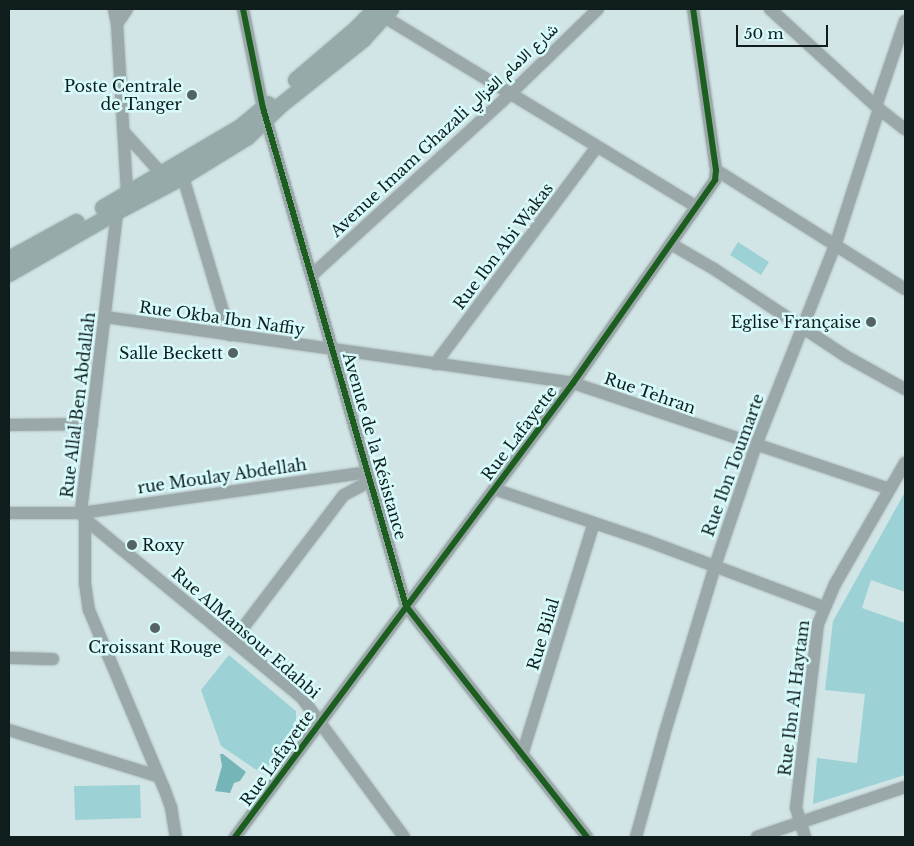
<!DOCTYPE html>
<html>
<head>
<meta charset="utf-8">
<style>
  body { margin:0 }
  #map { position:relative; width:914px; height:846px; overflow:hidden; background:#d2e5e6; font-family:"Libre Baskerville",Vazirmatn,serif }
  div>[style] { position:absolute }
  .green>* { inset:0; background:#9cd2d5 }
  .water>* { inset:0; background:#75b5b8 }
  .roads { filter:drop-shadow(0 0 1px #b1bfc0) drop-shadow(0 0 1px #b1bfc0) }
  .minor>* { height:12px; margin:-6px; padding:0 6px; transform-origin:6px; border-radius:6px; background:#9ba8a9 }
  .major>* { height:16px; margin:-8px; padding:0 8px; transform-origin:8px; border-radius:8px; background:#97aaaa }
  .cycleway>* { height:6px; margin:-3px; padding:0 3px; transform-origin:3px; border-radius:3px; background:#1b5e20 }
  .dots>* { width:14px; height:14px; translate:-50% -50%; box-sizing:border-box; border:2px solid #d7fafb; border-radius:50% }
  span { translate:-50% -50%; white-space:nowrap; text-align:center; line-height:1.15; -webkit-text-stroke:5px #d7fafb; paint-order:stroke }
  .poi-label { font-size:16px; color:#101d1d }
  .right { translate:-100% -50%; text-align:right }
  .left { translate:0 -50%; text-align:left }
  .street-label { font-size:16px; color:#101d1d }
  .frame { position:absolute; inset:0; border:10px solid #101d1d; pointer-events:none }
  .scale { position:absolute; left:736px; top:25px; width:92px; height:22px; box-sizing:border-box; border:2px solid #101d1d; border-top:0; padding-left:6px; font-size:15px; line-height:18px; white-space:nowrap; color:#101d1d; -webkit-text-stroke:4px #d7fafb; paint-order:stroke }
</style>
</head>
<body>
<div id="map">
  <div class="green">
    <i style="clip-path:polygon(738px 242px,769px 262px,761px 275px,730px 255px)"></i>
    <i style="clip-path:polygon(905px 492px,905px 592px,871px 580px,862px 608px,905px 623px,905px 775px,813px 804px,817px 758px,857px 763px,865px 694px,825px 690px,833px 621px)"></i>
    <i style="clip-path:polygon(229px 655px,296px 711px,296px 738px,261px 773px,221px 746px,201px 690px)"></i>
    <i style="clip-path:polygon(140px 785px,141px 818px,75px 820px,74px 786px)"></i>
  </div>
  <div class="water">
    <i style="clip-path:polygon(220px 754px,223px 754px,246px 772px,240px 781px,234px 783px,230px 793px,215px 791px,222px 766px)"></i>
  </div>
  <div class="roads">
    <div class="minor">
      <i style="left:114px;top:9px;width:15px;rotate:79deg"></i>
      <i style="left:117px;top:24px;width:169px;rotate:86.6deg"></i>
      <i style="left:243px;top:9px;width:101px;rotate:78.6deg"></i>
      <i style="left:263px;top:108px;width:518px;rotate:73.98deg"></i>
      <i style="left:406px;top:606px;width:293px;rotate:51.9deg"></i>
      <i style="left:770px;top:9px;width:148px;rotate:42.5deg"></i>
      <i style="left:879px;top:109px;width:33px;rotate:38deg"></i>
      <i style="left:378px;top:13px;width:372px;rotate:31.3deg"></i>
      <i style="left:117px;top:24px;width:18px;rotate:-56deg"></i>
      <i style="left:876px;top:106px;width:90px;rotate:-71.2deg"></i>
      <i style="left:124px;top:132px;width:54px;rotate:48deg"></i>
      <i style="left:716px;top:170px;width:223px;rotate:32.2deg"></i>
      <i style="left:183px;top:177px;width:165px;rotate:73.4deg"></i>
      <i style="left:118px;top:205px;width:310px;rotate:96.9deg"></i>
      <i style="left:81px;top:513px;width:7px;rotate:56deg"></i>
      <i style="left:85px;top:519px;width:64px;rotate:90deg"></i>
      <i style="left:85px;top:583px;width:27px;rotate:82deg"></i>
      <i style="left:89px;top:610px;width:193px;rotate:67.2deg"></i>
      <i style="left:164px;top:788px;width:20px;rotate:70deg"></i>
      <i style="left:171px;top:807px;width:30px;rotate:81deg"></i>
      <i style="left:671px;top:244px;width:50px;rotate:30.2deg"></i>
      <i style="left:714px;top:269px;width:159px;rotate:33.5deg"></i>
      <i style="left:847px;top:357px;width:66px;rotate:28.9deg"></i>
      <i style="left:312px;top:275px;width:268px;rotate:-42.4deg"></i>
      <i style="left:510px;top:94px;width:122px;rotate:-44deg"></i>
      <i style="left:105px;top:317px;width:473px;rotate:8deg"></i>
      <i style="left:573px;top:383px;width:333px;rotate:18.5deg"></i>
      <i style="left:435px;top:364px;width:271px;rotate:-53.3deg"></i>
      <i style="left:9px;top:425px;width:83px;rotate:-0.7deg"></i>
      <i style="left:494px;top:489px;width:159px;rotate:18.7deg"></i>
      <i style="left:645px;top:540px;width:190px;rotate:20.6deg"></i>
      <i style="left:9px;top:513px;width:72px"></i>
      <i style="left:81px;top:513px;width:290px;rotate:-8.1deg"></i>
      <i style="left:85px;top:519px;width:281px;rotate:39.5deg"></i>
      <i style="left:302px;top:698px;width:172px;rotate:53.7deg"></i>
      <i style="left:233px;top:641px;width:183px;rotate:-52.8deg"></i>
      <i style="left:344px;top:495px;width:30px;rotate:-28deg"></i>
      <i style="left:9px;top:658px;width:44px;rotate:1.3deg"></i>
      <i style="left:9px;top:730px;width:155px;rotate:17.3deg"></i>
      <i style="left:522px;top:755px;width:243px;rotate:-72.8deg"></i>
      <i style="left:235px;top:837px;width:566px;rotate:-53.33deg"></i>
      <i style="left:573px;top:383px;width:248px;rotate:-55deg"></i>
      <i style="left:715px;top:180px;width:10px;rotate:-84deg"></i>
      <i style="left:716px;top:170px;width:163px;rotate:-98.1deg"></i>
      <i style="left:636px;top:837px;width:106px;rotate:-74.6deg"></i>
      <i style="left:664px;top:735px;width:177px;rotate:-73.2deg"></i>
      <i style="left:715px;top:566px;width:128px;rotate:-71.3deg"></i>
      <i style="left:756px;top:445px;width:217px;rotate:-68.4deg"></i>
      <i style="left:836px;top:243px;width:141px;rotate:-72.2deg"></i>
      <i style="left:757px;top:837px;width:156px;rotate:-18.7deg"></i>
      <i style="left:805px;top:837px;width:30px;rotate:-107deg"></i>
      <i style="left:796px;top:808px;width:185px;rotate:-83.2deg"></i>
      <i style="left:818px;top:624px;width:43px;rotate:-67deg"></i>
      <i style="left:835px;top:584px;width:140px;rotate:-60deg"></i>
    </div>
    <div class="major">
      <i style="left:296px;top:80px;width:79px;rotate:-40.4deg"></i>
      <i style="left:356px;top:29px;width:28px;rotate:-46deg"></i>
      <i style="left:103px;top:208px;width:161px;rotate:-30.5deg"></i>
      <i style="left:242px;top:126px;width:34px;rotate:-40deg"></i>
      <i style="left:9px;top:259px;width:77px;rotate:-28.6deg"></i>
      <i style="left:9px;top:274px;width:125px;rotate:-29.9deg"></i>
      <i style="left:117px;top:212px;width:75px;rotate:-27.9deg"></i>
      <i style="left:183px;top:177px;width:76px;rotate:-31.6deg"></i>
      <i style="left:248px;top:137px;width:45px;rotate:-44.1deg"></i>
      <i style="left:280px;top:106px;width:106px;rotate:-38.5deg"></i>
      <i style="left:363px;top:40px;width:42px;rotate:-47.9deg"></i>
    </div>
  </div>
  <div class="cycleway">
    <i style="left:243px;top:9px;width:101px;rotate:78.6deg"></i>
    <i style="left:263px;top:108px;width:518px;rotate:73.98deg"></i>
    <i style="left:406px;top:606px;width:293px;rotate:51.9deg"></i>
    <i style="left:235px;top:837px;width:566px;rotate:-53.33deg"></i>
    <i style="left:573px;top:383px;width:248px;rotate:-55deg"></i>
    <i style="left:715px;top:180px;width:10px;rotate:-84deg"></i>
    <i style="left:716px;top:170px;width:163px;rotate:-98.1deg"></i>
  </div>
  <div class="dots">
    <i style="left:192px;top:95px;background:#546363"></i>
    <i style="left:871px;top:322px;background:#546363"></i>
    <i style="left:233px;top:353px;background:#546363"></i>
    <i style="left:132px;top:545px;background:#546363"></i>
    <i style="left:155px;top:628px;background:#546363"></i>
  </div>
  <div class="poi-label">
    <span class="right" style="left:182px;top:95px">Poste Centrale<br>de Tanger</span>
    <span class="right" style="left:861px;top:322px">Eglise Française</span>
    <span class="right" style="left:223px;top:353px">Salle Beckett</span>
    <span class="left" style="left:142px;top:545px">Roxy</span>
    <span style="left:155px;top:647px">Croissant Rouge</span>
  </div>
  <div class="street-label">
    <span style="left:444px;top:130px;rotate:-43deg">Avenue Imam Ghazali شارع الامام الغزالي</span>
    <span style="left:503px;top:246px;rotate:-53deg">Rue Ibn Abi Wakas</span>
    <span style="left:222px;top:318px;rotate:8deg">Rue Okba Ibn Naffiy</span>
    <span style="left:650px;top:393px;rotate:19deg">Rue Tehran</span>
    <span style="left:78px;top:405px;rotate:-83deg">Rue Allal Ben Abdallah</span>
    <span style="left:519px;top:433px;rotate:-53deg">Rue Lafayette</span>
    <span style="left:375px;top:446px;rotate:74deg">Avenue de la Résistance</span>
    <span style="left:733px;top:465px;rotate:-70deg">Rue Ibn Toumarte</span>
    <span style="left:222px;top:476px;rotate:-8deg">rue Moulay Abdellah</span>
    <span style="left:246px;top:633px;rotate:41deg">Rue AlMansour Edahbi</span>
    <span style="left:543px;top:634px;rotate:-73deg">Rue Bilal</span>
    <span style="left:794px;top:698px;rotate:-83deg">Rue Ibn Al Haytam</span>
    <span style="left:277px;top:758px;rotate:-54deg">Rue Lafayette</span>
  </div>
  <div class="frame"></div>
  <div class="scale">50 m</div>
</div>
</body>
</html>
